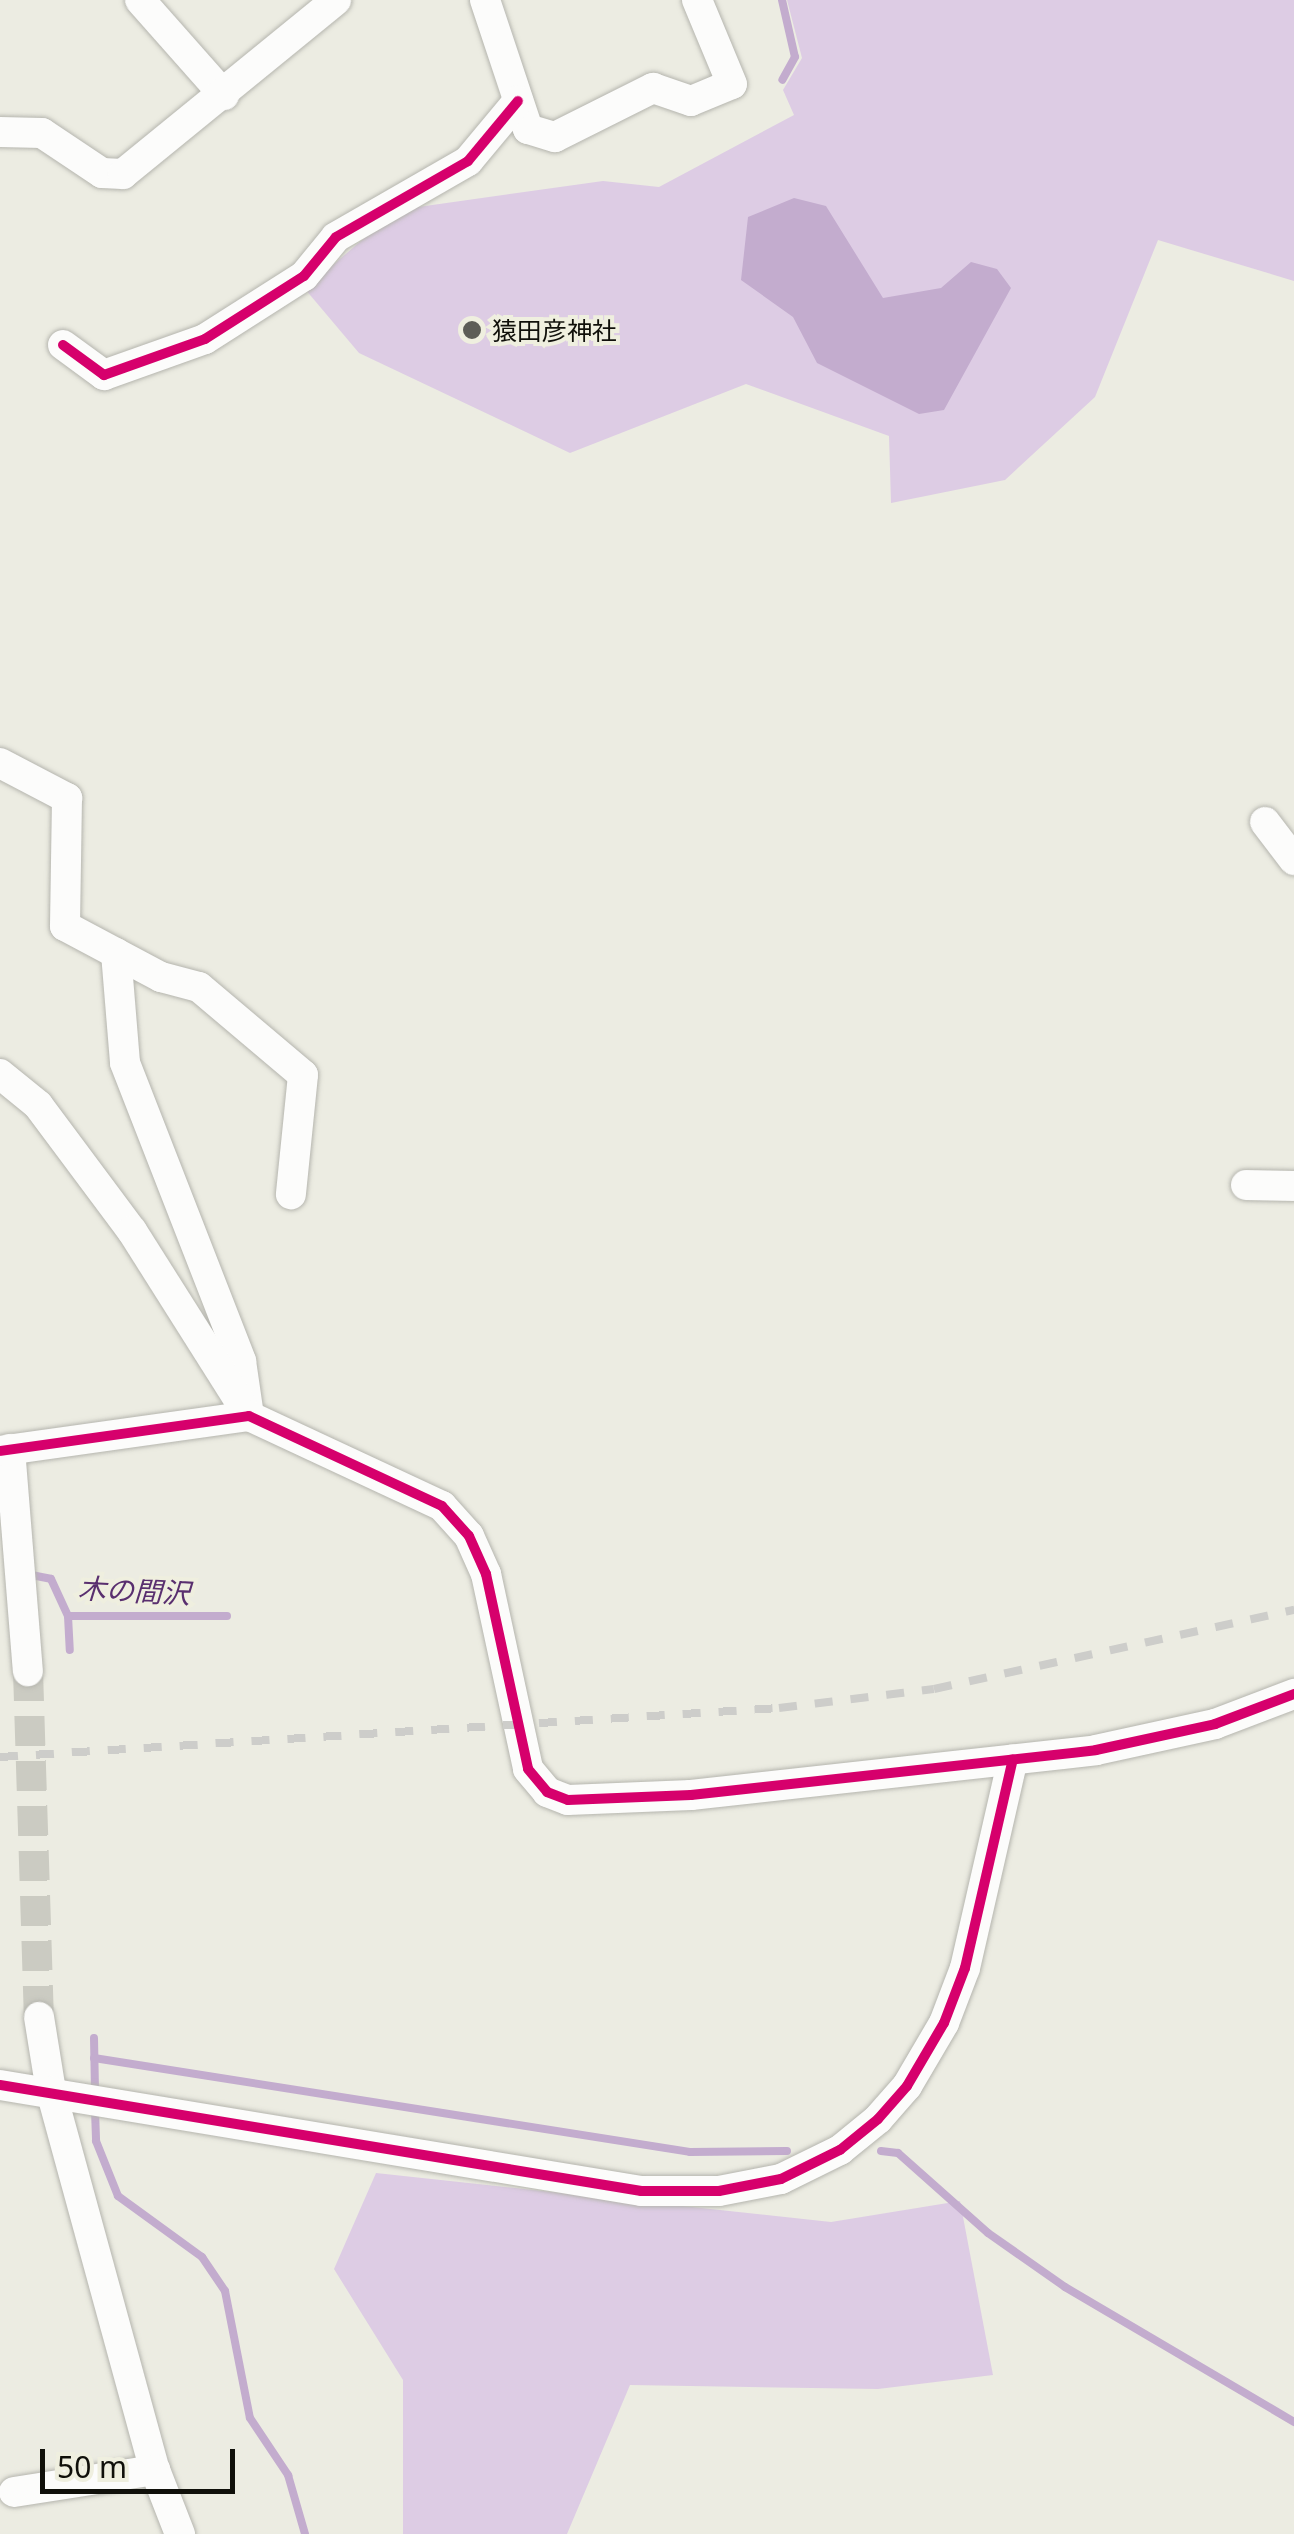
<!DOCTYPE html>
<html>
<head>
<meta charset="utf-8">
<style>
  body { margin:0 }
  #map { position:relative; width:1294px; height:2534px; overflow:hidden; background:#ecece2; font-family:"Noto Sans","Noto Sans JP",sans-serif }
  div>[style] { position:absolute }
  .green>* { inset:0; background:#ddcce4 }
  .water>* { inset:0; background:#c3acce }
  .stream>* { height:8px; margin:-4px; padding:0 4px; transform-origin:4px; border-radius:4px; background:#c3acce }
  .minor-tunnel>* { height:30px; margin-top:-15px; transform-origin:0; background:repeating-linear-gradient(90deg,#cbcbc2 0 30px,transparent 0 45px) }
  .roads { filter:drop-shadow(0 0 2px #b5b5ae) drop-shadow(0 0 2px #b5b5ae) }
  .minor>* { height:30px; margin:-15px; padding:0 15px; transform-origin:15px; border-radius:15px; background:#fcfcfb }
  .rail>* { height:8px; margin-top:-4px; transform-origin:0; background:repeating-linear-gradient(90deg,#cdcdca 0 18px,transparent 0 36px) }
  .cycleway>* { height:10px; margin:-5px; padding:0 5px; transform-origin:5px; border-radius:5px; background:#d6006c }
  .dots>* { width:28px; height:28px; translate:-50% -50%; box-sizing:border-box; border:5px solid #efefdf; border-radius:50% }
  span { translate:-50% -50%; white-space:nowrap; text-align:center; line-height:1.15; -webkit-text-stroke:8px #efefdf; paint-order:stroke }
  .poi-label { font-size:25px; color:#10100a }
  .left { translate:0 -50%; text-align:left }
  .water-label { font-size:28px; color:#592f6f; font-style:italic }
  .scale { position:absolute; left:40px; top:2449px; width:195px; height:45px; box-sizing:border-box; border:5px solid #10100a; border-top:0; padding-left:12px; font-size:30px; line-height:35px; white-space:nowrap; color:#10100a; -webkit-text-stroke:8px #efefdf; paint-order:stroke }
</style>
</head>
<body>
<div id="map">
  <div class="green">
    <i style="clip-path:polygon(787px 0,1294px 0,1294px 281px,1158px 240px,1095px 397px,1005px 480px,891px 503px,889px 436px,746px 384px,570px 453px,359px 353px,305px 289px,397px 210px,603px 181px,659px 187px,794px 115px,783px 90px,802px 58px)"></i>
    <i style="clip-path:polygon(376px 2173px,831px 2222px,960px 2201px,993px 2375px,878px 2389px,630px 2385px,567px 2534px,403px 2534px,403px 2380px,334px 2269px)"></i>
  </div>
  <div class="water">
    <i style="clip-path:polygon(794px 198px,826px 206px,883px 298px,941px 288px,971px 262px,997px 269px,1011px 288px,944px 410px,919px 414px,817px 363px,793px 317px,741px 280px,748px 217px)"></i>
  </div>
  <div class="stream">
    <i style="left:782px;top:0;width:58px;rotate:77.2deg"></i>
    <i style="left:795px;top:57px;width:26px;rotate:119deg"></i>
    <i style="left:26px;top:1574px;width:25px;rotate:11deg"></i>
    <i style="left:51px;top:1579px;width:41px;rotate:65.3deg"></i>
    <i style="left:68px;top:1616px;width:159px"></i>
    <i style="left:68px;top:1616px;width:34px;rotate:87deg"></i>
    <i style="left:94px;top:2038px;width:53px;rotate:88.9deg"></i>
    <i style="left:94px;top:2058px;width:603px;rotate:8.96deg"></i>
    <i style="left:690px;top:2152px;width:97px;rotate:-0.6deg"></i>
    <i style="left:95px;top:2110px;width:31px;rotate:88deg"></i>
    <i style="left:96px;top:2141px;width:59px;rotate:68.2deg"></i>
    <i style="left:118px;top:2196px;width:104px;rotate:36deg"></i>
    <i style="left:202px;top:2257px;width:41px;rotate:55.9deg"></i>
    <i style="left:225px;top:2291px;width:129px;rotate:78.9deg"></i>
    <i style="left:250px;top:2418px;width:69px;rotate:56.3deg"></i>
    <i style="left:288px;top:2475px;width:61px;rotate:73.9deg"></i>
    <i style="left:881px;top:2151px;width:17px;rotate:7deg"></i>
    <i style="left:898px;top:2153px;width:120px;rotate:41.6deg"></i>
    <i style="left:988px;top:2233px;width:94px;rotate:35deg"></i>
    <i style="left:1065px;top:2287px;width:266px;rotate:30.5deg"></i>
  </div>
  <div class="minor-tunnel">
    <i style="left:28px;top:1671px;width:346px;rotate:88.2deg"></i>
  </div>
  <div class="roads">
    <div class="minor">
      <i style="left:140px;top:0;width:127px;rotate:48.5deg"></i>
      <i style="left:485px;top:0;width:136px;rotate:71.6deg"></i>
      <i style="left:528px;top:129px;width:28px;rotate:17deg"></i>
      <i style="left:555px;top:137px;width:110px;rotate:-26.6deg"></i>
      <i style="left:653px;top:88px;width:40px;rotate:18.9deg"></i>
      <i style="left:691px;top:101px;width:44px;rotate:-22.5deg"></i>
      <i style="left:732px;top:84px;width:91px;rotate:-112.6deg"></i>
      <i style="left:0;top:132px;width:42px;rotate:1.4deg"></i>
      <i style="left:42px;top:133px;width:72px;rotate:33.7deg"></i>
      <i style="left:102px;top:173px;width:21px;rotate:3deg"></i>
      <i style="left:123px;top:174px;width:275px;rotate:-39.2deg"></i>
      <i style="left:63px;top:345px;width:51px;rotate:36.2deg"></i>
      <i style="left:104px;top:375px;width:107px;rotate:-19.6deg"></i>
      <i style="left:205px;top:339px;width:117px;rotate:-32.5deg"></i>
      <i style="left:304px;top:276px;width:50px;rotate:-50.6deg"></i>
      <i style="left:336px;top:237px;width:152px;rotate:-29.9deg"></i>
      <i style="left:468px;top:161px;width:78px;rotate:-50.2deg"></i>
      <i style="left:0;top:763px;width:76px;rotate:27.6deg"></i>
      <i style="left:67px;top:798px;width:128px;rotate:90.9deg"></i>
      <i style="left:65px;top:926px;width:109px;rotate:28deg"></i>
      <i style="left:161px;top:977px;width:39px;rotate:15deg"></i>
      <i style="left:199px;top:987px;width:136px;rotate:40.2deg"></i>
      <i style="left:303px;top:1075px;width:120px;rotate:95.8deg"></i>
      <i style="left:1265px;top:822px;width:48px;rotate:52.7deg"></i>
      <i style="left:116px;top:953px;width:110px;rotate:85.3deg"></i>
      <i style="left:125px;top:1063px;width:320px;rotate:68.7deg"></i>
      <i style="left:241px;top:1361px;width:56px;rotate:81.7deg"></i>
      <i style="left:0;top:1074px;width:49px;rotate:39.2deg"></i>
      <i style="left:38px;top:1105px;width:157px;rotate:53.3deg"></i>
      <i style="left:132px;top:1231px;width:206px;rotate:57.7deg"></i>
      <i style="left:1246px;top:1185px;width:48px;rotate:1.2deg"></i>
      <i style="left:10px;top:1449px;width:223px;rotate:85.4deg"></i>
      <i style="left:0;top:1451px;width:251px;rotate:-8deg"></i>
      <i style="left:249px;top:1416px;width:213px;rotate:25deg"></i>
      <i style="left:442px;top:1506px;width:40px;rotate:48deg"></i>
      <i style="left:469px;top:1536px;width:42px;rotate:65.9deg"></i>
      <i style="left:486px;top:1574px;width:199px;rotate:77.8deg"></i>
      <i style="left:528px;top:1769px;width:30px;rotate:50deg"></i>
      <i style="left:547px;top:1792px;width:22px;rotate:21deg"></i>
      <i style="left:568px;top:1800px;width:123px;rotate:-2.3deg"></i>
      <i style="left:691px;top:1795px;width:407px;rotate:-6.3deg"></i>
      <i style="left:1096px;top:1750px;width:122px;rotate:-12.3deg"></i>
      <i style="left:1215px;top:1724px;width:85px;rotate:-20.8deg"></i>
      <i style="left:39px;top:2017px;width:75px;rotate:80.8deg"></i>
      <i style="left:51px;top:2091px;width:393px;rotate:74.7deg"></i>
      <i style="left:155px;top:2470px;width:69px;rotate:68.7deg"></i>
      <i style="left:0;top:2085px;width:650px;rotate:9.39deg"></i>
      <i style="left:641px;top:2191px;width:78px"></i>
      <i style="left:719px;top:2191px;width:63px;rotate:-11deg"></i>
      <i style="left:781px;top:2179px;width:66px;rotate:-26.2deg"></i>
      <i style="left:840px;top:2150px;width:49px;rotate:-39.2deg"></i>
      <i style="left:878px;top:2119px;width:44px;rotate:-48.7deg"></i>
      <i style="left:907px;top:2086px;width:73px;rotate:-59.6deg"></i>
      <i style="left:944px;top:2023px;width:59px;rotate:-69.1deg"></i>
      <i style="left:965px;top:1968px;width:214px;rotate:-77.1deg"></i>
      <i style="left:14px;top:2492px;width:143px;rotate:-8.9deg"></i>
    </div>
  </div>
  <div class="rail">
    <i style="left:0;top:1757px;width:781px;rotate:-3.6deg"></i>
    <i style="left:779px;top:1708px;width:156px;rotate:-7deg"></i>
    <i style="left:934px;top:1689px;width:369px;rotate:-12.4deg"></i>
  </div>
  <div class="cycleway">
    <i style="left:63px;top:345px;width:51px;rotate:36.2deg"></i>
    <i style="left:104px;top:375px;width:107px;rotate:-19.6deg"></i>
    <i style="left:205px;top:339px;width:117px;rotate:-32.5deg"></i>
    <i style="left:304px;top:276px;width:50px;rotate:-50.6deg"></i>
    <i style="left:336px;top:237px;width:152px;rotate:-29.9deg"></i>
    <i style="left:468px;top:161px;width:78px;rotate:-50.2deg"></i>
    <i style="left:0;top:1451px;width:251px;rotate:-8deg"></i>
    <i style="left:249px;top:1416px;width:213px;rotate:25deg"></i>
    <i style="left:442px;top:1506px;width:40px;rotate:48deg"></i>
    <i style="left:469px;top:1536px;width:42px;rotate:65.9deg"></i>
    <i style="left:486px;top:1574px;width:199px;rotate:77.8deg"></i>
    <i style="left:528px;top:1769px;width:30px;rotate:50deg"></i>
    <i style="left:547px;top:1792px;width:22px;rotate:21deg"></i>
    <i style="left:568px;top:1800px;width:123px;rotate:-2.3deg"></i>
    <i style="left:691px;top:1795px;width:407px;rotate:-6.3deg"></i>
    <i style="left:1096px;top:1750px;width:122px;rotate:-12.3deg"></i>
    <i style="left:1215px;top:1724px;width:85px;rotate:-20.8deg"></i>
    <i style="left:0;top:2085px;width:650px;rotate:9.39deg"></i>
    <i style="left:641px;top:2191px;width:78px"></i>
    <i style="left:719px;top:2191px;width:63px;rotate:-11deg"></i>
    <i style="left:781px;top:2179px;width:66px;rotate:-26.2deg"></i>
    <i style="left:840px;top:2150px;width:49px;rotate:-39.2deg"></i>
    <i style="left:878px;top:2119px;width:44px;rotate:-48.7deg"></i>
    <i style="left:907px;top:2086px;width:73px;rotate:-59.6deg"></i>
    <i style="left:944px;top:2023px;width:59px;rotate:-69.1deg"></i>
    <i style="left:965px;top:1968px;width:214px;rotate:-77.1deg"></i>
  </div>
  <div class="dots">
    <i style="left:472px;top:330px;background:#5d5d56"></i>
  </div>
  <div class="poi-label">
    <span class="left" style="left:492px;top:330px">猿田彦神社</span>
  </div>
  <div class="water-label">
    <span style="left:134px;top:1590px;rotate:3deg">木の間沢</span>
  </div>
  <div class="scale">50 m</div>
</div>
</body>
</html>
